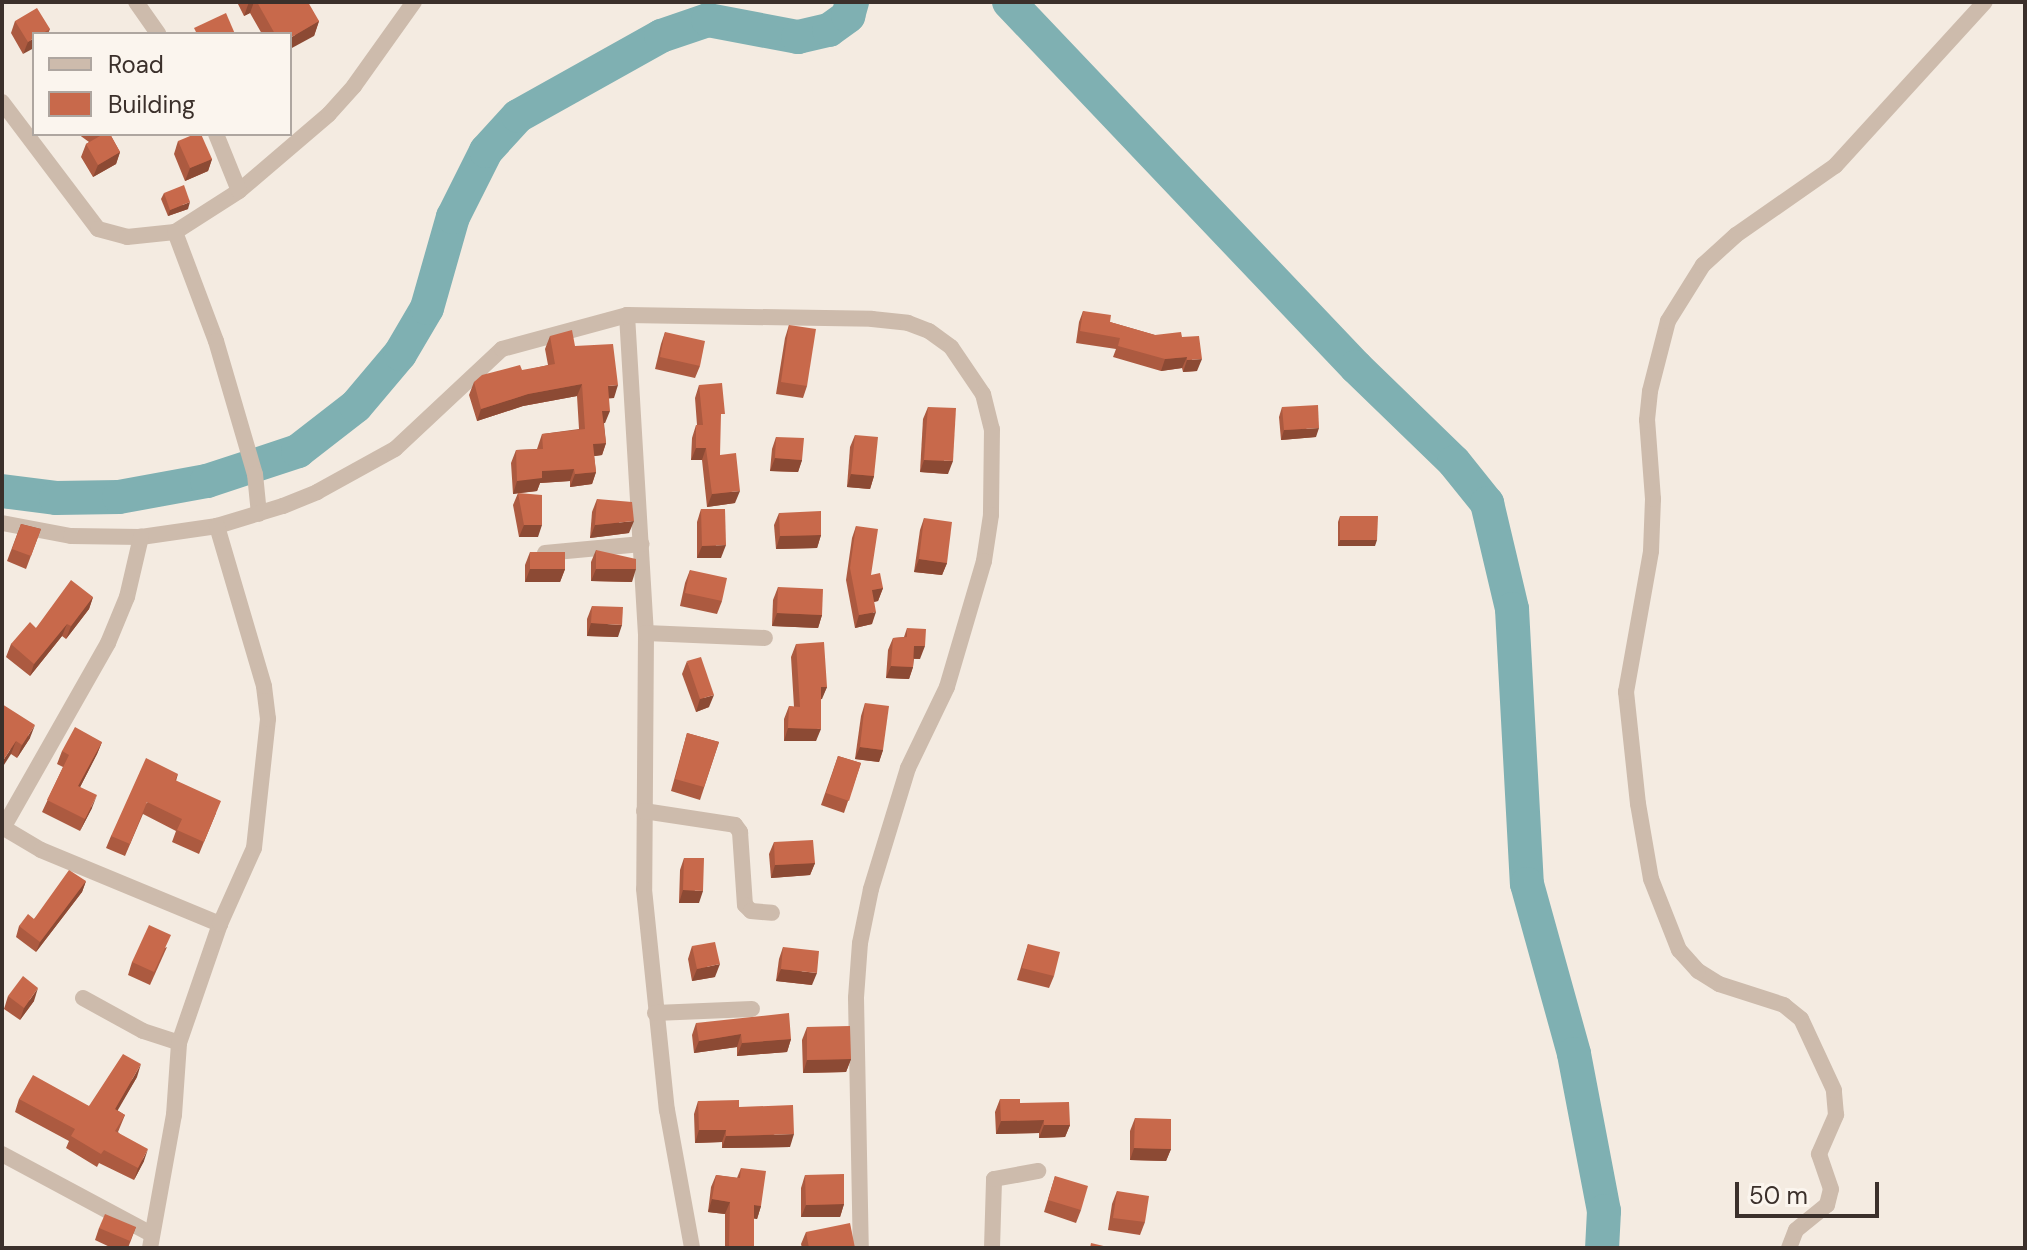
<!DOCTYPE html>
<html>
<head>
<meta charset="utf-8">
<style>
  body { margin:0 }
  #map { position:relative; width:2027px; height:1250px; overflow:hidden; background:#f4ebe1; font-family:"DM Sans",sans-serif }
  div>[style] { position:absolute }
  .river>* { height:34px; margin:-17px; padding:0 17px; transform-origin:17px; border-radius:17px; background:#7fb0b2 }
  .street>* { height:16px; margin:-8px; padding:0 8px; transform-origin:8px; border-radius:8px; background:#cdbbac }
  .wall>* { inset:0; background:#ac5a40 }
  .shaded-wall>* { inset:0; background:#8c4a34 }
  .building>* { inset:0; background:#c8694b }
  span { translate:-50% -50%; white-space:nowrap; text-align:center; line-height:1.15; -webkit-text-stroke:8px #fbf5ee; paint-order:stroke }
  .frame { position:absolute; inset:0; border:4px solid #3b302b; pointer-events:none }
  .legend { position:absolute; left:32px; top:32px; width:260px; height:104px; box-sizing:border-box; background:#fbf5ee; border:2px solid #aea6a0; margin:0; padding:10px 14px; list-style:none; font-size:24px; color:#3b302b }
  .legend li { display:flex; align-items:center; gap:16px; height:40px }
  .legend b { width:40px; border:2px solid #aea6a0 }
  .scale { position:absolute; left:1735px; top:1182px; width:144px; height:36px; box-sizing:border-box; border:4px solid #3b302b; border-top:0; padding-left:10px; font-size:24px; line-height:28px; white-space:nowrap; color:#3b302b; -webkit-text-stroke:6px #fbf5ee; paint-order:stroke }
</style>
</head>
<body>
<div id="map">
  <div class="river">
    <i style="left:1009px;top:2px;width:504px;rotate:46.45deg"></i>
    <i style="left:1356px;top:367px;width:136px;rotate:44.1deg"></i>
    <i style="left:1454px;top:462px;width:53px;rotate:51.2deg"></i>
    <i style="left:1487px;top:503px;width:109px;rotate:76.7deg"></i>
    <i style="left:1512px;top:609px;width:275px;rotate:86.9deg"></i>
    <i style="left:1527px;top:884px;width:176px;rotate:74.5deg"></i>
    <i style="left:1574px;top:1054px;width:160px;rotate:79.2deg"></i>
    <i style="left:1604px;top:1211px;width:37px;rotate:93deg"></i>
    <i style="left:2px;top:491px;width:54px;rotate:7.4deg"></i>
    <i style="left:56px;top:498px;width:63px;rotate:-0.9deg"></i>
    <i style="left:119px;top:497px;width:89px;rotate:-10.3deg"></i>
    <i style="left:207px;top:481px;width:96px;rotate:-18.2deg"></i>
    <i style="left:298px;top:451px;width:73px;rotate:-37.8deg"></i>
    <i style="left:356px;top:406px;width:68px;rotate:-49.8deg"></i>
    <i style="left:400px;top:354px;width:53px;rotate:-59.6deg"></i>
    <i style="left:427px;top:308px;width:95px;rotate:-74.1deg"></i>
    <i style="left:453px;top:217px;width:74px;rotate:-63.4deg"></i>
    <i style="left:486px;top:151px;width:47px;rotate:-47.6deg"></i>
    <i style="left:518px;top:116px;width:164px;rotate:-29.2deg"></i>
    <i style="left:661px;top:36px;width:50px;rotate:-18.8deg"></i>
    <i style="left:708px;top:20px;width:92px;rotate:10.7deg"></i>
    <i style="left:798px;top:37px;width:32px;rotate:-13deg"></i>
    <i style="left:829px;top:30px;width:24px;rotate:-36deg"></i>
    <i style="left:848px;top:16px;width:15px;rotate:-74deg"></i>
  </div>
  <div class="street">
    <i style="left:136px;top:2px;width:39px;rotate:55deg"></i>
    <i style="left:2px;top:102px;width:159px;rotate:52.9deg"></i>
    <i style="left:98px;top:229px;width:30px;rotate:15deg"></i>
    <i style="left:127px;top:237px;width:48px;rotate:-5.9deg"></i>
    <i style="left:175px;top:232px;width:76px;rotate:-32.6deg"></i>
    <i style="left:239px;top:191px;width:118px;rotate:-40.5deg"></i>
    <i style="left:329px;top:114px;width:38px;rotate:-48deg"></i>
    <i style="left:354px;top:86px;width:103px;rotate:-54.5deg"></i>
    <i style="left:216px;top:134px;width:61px;rotate:68deg"></i>
    <i style="left:175px;top:232px;width:116px;rotate:69.4deg"></i>
    <i style="left:216px;top:341px;width:139px;rotate:73.7deg"></i>
    <i style="left:255px;top:474px;width:40px;rotate:84.3deg"></i>
    <i style="left:627px;top:315px;width:319px;rotate:86.6deg"></i>
    <i style="left:646px;top:633px;width:256px;rotate:90.4deg"></i>
    <i style="left:644px;top:889px;width:222px;rotate:84.1deg"></i>
    <i style="left:667px;top:1110px;width:140px;rotate:79.7deg"></i>
    <i style="left:2px;top:523px;width:70px;rotate:10.7deg"></i>
    <i style="left:71px;top:536px;width:70px;rotate:0.8deg"></i>
    <i style="left:141px;top:537px;width:77px;rotate:-8.2deg"></i>
    <i style="left:217px;top:526px;width:69px;rotate:-16.9deg"></i>
    <i style="left:283px;top:506px;width:37px;rotate:-22deg"></i>
    <i style="left:317px;top:492px;width:89px;rotate:-28.9deg"></i>
    <i style="left:395px;top:449px;width:146px;rotate:-43.1deg"></i>
    <i style="left:502px;top:349px;width:130px;rotate:-15.2deg"></i>
    <i style="left:627px;top:315px;width:245px;rotate:0.9deg"></i>
    <i style="left:872px;top:319px;width:36px;rotate:6deg"></i>
    <i style="left:908px;top:323px;width:22px;rotate:21deg"></i>
    <i style="left:929px;top:331px;width:27px;rotate:36deg"></i>
    <i style="left:951px;top:347px;width:57px;rotate:55.8deg"></i>
    <i style="left:983px;top:394px;width:36px;rotate:76deg"></i>
    <i style="left:992px;top:429px;width:86px;rotate:90.7deg"></i>
    <i style="left:991px;top:515px;width:47px;rotate:98.7deg"></i>
    <i style="left:984px;top:561px;width:131px;rotate:106.4deg"></i>
    <i style="left:947px;top:687px;width:90px;rotate:115.7deg"></i>
    <i style="left:908px;top:768px;width:127px;rotate:107deg"></i>
    <i style="left:871px;top:889px;width:55px;rotate:101.5deg"></i>
    <i style="left:860px;top:943px;width:55px;rotate:94.2deg"></i>
    <i style="left:856px;top:998px;width:250px;rotate:88.9deg"></i>
    <i style="left:545px;top:553px;width:97px;rotate:-5.3deg"></i>
    <i style="left:646px;top:633px;width:119px;rotate:2.4deg"></i>
    <i style="left:644px;top:811px;width:92px;rotate:8.7deg"></i>
    <i style="left:735px;top:825px;width:9px;rotate:54deg"></i>
    <i style="left:740px;top:832px;width:73px;rotate:86.1deg"></i>
    <i style="left:745px;top:905px;width:8px;rotate:45deg"></i>
    <i style="left:751px;top:911px;width:21px;rotate:5deg"></i>
    <i style="left:2px;top:827px;width:45px;rotate:30.5deg"></i>
    <i style="left:41px;top:850px;width:194px;rotate:22.5deg"></i>
    <i style="left:3px;top:828px;width:213px;rotate:-60.4deg"></i>
    <i style="left:108px;top:643px;width:50px;rotate:-67.6deg"></i>
    <i style="left:127px;top:597px;width:62px;rotate:-76.9deg"></i>
    <i style="left:83px;top:998px;width:68px;rotate:28.8deg"></i>
    <i style="left:143px;top:1031px;width:38px;rotate:18deg"></i>
    <i style="left:655px;top:1013px;width:97px;rotate:-2.4deg"></i>
    <i style="left:2px;top:1154px;width:169px;rotate:28.2deg"></i>
    <i style="left:150px;top:1248px;width:135px;rotate:-79.8deg"></i>
    <i style="left:174px;top:1115px;width:72px;rotate:-86deg"></i>
    <i style="left:179px;top:1043px;width:126px;rotate:-71deg"></i>
    <i style="left:220px;top:924px;width:83px;rotate:-65.9deg"></i>
    <i style="left:254px;top:848px;width:130px;rotate:-83.8deg"></i>
    <i style="left:268px;top:719px;width:33px;rotate:-97deg"></i>
    <i style="left:264px;top:686px;width:167px;rotate:-106.4deg"></i>
    <i style="left:992px;top:1248px;width:69px;rotate:-88.3deg"></i>
    <i style="left:994px;top:1179px;width:45px;rotate:-10.3deg"></i>
    <i style="left:1789px;top:1248px;width:19px;rotate:-69deg"></i>
    <i style="left:1796px;top:1230px;width:40px;rotate:-39deg"></i>
    <i style="left:1827px;top:1205px;width:16px;rotate:-76deg"></i>
    <i style="left:1831px;top:1189px;width:37px;rotate:-109deg"></i>
    <i style="left:1819px;top:1154px;width:43px;rotate:-66.4deg"></i>
    <i style="left:1836px;top:1115px;width:25px;rotate:-95deg"></i>
    <i style="left:1834px;top:1090px;width:78px;rotate:-114.9deg"></i>
    <i style="left:1801px;top:1019px;width:22px;rotate:-141deg"></i>
    <i style="left:1784px;top:1005px;width:68px;rotate:-162.1deg"></i>
    <i style="left:1719px;top:984px;width:25px;rotate:-148deg"></i>
    <i style="left:1698px;top:971px;width:28px;rotate:-132deg"></i>
    <i style="left:1679px;top:950px;width:76px;rotate:-111.5deg"></i>
    <i style="left:1651px;top:879px;width:76px;rotate:-99.8deg"></i>
    <i style="left:1638px;top:804px;width:113px;rotate:-96.1deg"></i>
    <i style="left:1626px;top:692px;width:143px;rotate:-79.9deg"></i>
    <i style="left:1651px;top:551px;width:52px;rotate:-87.8deg"></i>
    <i style="left:1653px;top:499px;width:79px;rotate:-94.3deg"></i>
    <i style="left:1647px;top:420px;width:29px;rotate:-84deg"></i>
    <i style="left:1650px;top:391px;width:72px;rotate:-75.6deg"></i>
    <i style="left:1668px;top:321px;width:66px;rotate:-58deg"></i>
    <i style="left:1703px;top:265px;width:45px;rotate:-42.3deg"></i>
    <i style="left:1736px;top:235px;width:121px;rotate:-34.9deg"></i>
    <i style="left:1835px;top:166px;width:222px;rotate:-47.6deg"></i>
  </div>
  <div class="wall">
    <i style="clip-path:polygon(237px 2px,291px 2px,292px 4px,319px 21px,314px 36px,262px 34px,250px 13px,244px 16px)"></i>
    <i style="clip-path:polygon(15px 21px,50px 29px,48px 34px,34px 34px,23px 54px,11px 33px)"></i>
    <i style="clip-path:polygon(78px 134px,110px 134px,120px 152px,116px 164px,93px 177px,81px 157px,86px 144px,89px 142px)"></i>
    <i style="clip-path:polygon(178px 141px,212px 159px,208px 171px,185px 181px,174px 154px)"></i>
    <i style="clip-path:polygon(164px 193px,188px 209px,168px 216px,161px 199px)"></i>
    <i style="clip-path:polygon(1083px 311px,1110px 322px,1155px 335px,1182px 337px,1197px 371px,1183px 372px,1182px 368px,1161px 371px,1113px 357px,1116px 349px,1076px 343px,1079px 322px)"></i>
    <i style="clip-path:polygon(789px 325px,807px 386px,803px 398px,776px 394px,785px 338px)"></i>
    <i style="clip-path:polygon(665px 332px,700px 366px,695px 378px,655px 369px,661px 344px)"></i>
    <i style="clip-path:polygon(550px 336px,575px 346px,614px 398px,609px 398px,605px 423px,604px 423px,606px 443px,602px 455px,594px 456px,596px 472px,592px 484px,570px 487px,570px 481px,540px 483px,537px 491px,519px 493px,538px 537px,519px 537px,513px 505px,518px 493px,513px 494px,511px 463px,516px 450px,537px 449px,542px 434px,579px 429px,577px 396px,523px 406px,477px 421px,469px 395px,474px 382px,548px 365px,545px 349px)"></i>
    <i style="clip-path:polygon(699px 385px,720px 426px,720px 455px,735px 503px,707px 507px,702px 460px,691px 460px,692px 438px,696px 425px,697px 425px,695px 398px)"></i>
    <i style="clip-path:polygon(928px 407px,948px 474px,920px 472px,923px 419px)"></i>
    <i style="clip-path:polygon(1282px 407px,1316px 437px,1281px 440px,1279px 417px)"></i>
    <i style="clip-path:polygon(855px 435px,874px 476px,870px 489px,847px 487px,850px 447px)"></i>
    <i style="clip-path:polygon(776px 437px,802px 460px,798px 472px,770px 471px,772px 449px)"></i>
    <i style="clip-path:polygon(597px 499px,629px 533px,590px 538px,592px 512px)"></i>
    <i style="clip-path:polygon(701px 509px,721px 558px,697px 558px,697px 522px)"></i>
    <i style="clip-path:polygon(779px 513px,821px 535px,817px 548px,776px 549px,774px 525px)"></i>
    <i style="clip-path:polygon(1340px 516px,1375px 546px,1338px 546px,1338px 522px)"></i>
    <i style="clip-path:polygon(924px 518px,947px 563px,942px 575px,914px 572px,920px 530px)"></i>
    <i style="clip-path:polygon(21px 524px,41px 529px,26px 569px,7px 561px)"></i>
    <i style="clip-path:polygon(856px 526px,871px 575px,883px 588px,878px 601px,874px 602px,872px 624px,855px 628px,846px 580px,852px 538px)"></i>
    <i style="clip-path:polygon(596px 550px,632px 582px,591px 581px,591px 562px)"></i>
    <i style="clip-path:polygon(530px 552px,565px 569px,560px 582px,525px 582px,525px 565px)"></i>
    <i style="clip-path:polygon(690px 570px,722px 601px,717px 614px,680px 606px,685px 583px)"></i>
    <i style="clip-path:polygon(778px 587px,822px 615px,818px 628px,772px 626px,773px 600px)"></i>
    <i style="clip-path:polygon(93px 597px,89px 609px,66px 639px,62px 636px,30px 676px,6px 657px,11px 644px,36px 628px)"></i>
    <i style="clip-path:polygon(592px 606px,618px 637px,587px 636px,587px 619px)"></i>
    <i style="clip-path:polygon(907px 628px,920px 659px,914px 659px,913px 667px,909px 679px,886px 678px,888px 650px,893px 638px,904px 637px)"></i>
    <i style="clip-path:polygon(796px 644px,827px 687px,821px 699px,816px 741px,784px 741px,784px 719px,789px 706px,794px 707px,791px 657px)"></i>
    <i style="clip-path:polygon(687px 661px,709px 707px,696px 712px,682px 674px)"></i>
    <i style="clip-path:polygon(865px 703px,883px 750px,879px 762px,855px 759px,861px 716px)"></i>
    <i style="clip-path:polygon(2px 704px,30px 738px,17px 758px,11px 754px)"></i>
    <i style="clip-path:polygon(687px 733px,719px 742px,700px 800px,671px 791px)"></i>
    <i style="clip-path:polygon(102px 742px,97px 754px,80px 787px,92px 808px,80px 831px,42px 812px,63px 767px,57px 764px,62px 751px)"></i>
    <i style="clip-path:polygon(838px 756px,861px 763px,844px 813px,821px 805px)"></i>
    <i style="clip-path:polygon(178px 774px,176px 781px,216px 813px,199px 854px,172px 842px,176px 831px,143px 814px,125px 856px,106px 848px,111px 836px)"></i>
    <i style="clip-path:polygon(774px 842px,815px 863px,810px 875px,771px 878px,769px 854px)"></i>
    <i style="clip-path:polygon(684px 858px,699px 903px,679px 903px,680px 870px)"></i>
    <i style="clip-path:polygon(86px 881px,82px 892px,36px 952px,16px 937px,19px 926px,34px 919px)"></i>
    <i style="clip-path:polygon(1028px 944px,1054px 976px,1049px 988px,1017px 980px)"></i>
    <i style="clip-path:polygon(692px 946px,715px 977px,692px 981px,688px 959px)"></i>
    <i style="clip-path:polygon(167px 947px,150px 985px,128px 975px,132px 962px)"></i>
    <i style="clip-path:polygon(783px 947px,812px 985px,776px 981px,779px 959px)"></i>
    <i style="clip-path:polygon(8px 996px,34px 1001px,20px 1020px,4px 1009px)"></i>
    <i style="clip-path:polygon(696px 1023px,791px 1039px,787px 1052px,737px 1056px,737px 1047px,694px 1053px,692px 1035px)"></i>
    <i style="clip-path:polygon(807px 1027px,851px 1059px,846px 1072px,803px 1073px,802px 1040px)"></i>
    <i style="clip-path:polygon(137px 1077px,117px 1110px,125px 1115px,118px 1132px,144px 1161px,134px 1180px,99px 1163px,97px 1167px,66px 1148px,69px 1141px,15px 1112px,19px 1099px,89px 1106px)"></i>
    <i style="clip-path:polygon(1000px 1099px,1020px 1103px,1070px 1125px,1065px 1137px,1039px 1138px,1039px 1133px,996px 1134px,995px 1112px)"></i>
    <i style="clip-path:polygon(698px 1101px,739px 1107px,790px 1147px,722px 1148px,722px 1142px,695px 1143px,694px 1114px)"></i>
    <i style="clip-path:polygon(1135px 1118px,1171px 1149px,1166px 1161px,1130px 1160px,1130px 1131px)"></i>
    <i style="clip-path:polygon(741px 1168px,761px 1206px,757px 1219px,754px 1218px,754px 1248px,725px 1248px,725px 1214px,708px 1212px,711px 1187px,716px 1175px,737px 1178px)"></i>
    <i style="clip-path:polygon(805px 1175px,844px 1204px,840px 1217px,801px 1217px,801px 1188px)"></i>
    <i style="clip-path:polygon(1055px 1176px,1081px 1210px,1076px 1223px,1044px 1212px)"></i>
    <i style="clip-path:polygon(1117px 1191px,1145px 1222px,1140px 1235px,1108px 1230px,1112px 1204px)"></i>
    <i style="clip-path:polygon(136px 1227px,128px 1248px,112px 1248px,95px 1240px,99px 1228px)"></i>
    <i style="clip-path:polygon(806px 1232px,855px 1248px,802px 1248px,801px 1244px)"></i>
  </div>
  <div class="shaded-wall">
    <i style="clip-path:polygon(249px 2px,254px 2px,250px 13px,244px 16px)"></i>
    <i style="clip-path:polygon(319px 21px,314px 36px,290px 49px,290px 38px)"></i>
    <i style="clip-path:polygon(34px 38px,34px 48px,23px 54px,28px 42px)"></i>
    <i style="clip-path:polygon(120px 152px,116px 164px,93px 177px,98px 165px)"></i>
    <i style="clip-path:polygon(212px 159px,208px 171px,185px 181px,190px 168px)"></i>
    <i style="clip-path:polygon(190px 202px,188px 209px,168px 216px,170px 210px)"></i>
    <i style="clip-path:polygon(1187px 357px,1182px 368px,1161px 371px,1165px 359px)"></i>
    <i style="clip-path:polygon(1202px 359px,1197px 371px,1183px 372px,1187px 360px)"></i>
    <i style="clip-path:polygon(582px 384px,577px 396px,523px 406px,477px 421px,481px 409px,528px 394px)"></i>
    <i style="clip-path:polygon(618px 385px,614px 398px,604px 399px,608px 386px)"></i>
    <i style="clip-path:polygon(602px 411px,610px 411px,605px 423px,598px 424px)"></i>
    <i style="clip-path:polygon(1319px 428px,1316px 437px,1281px 440px,1284px 430px)"></i>
    <i style="clip-path:polygon(606px 443px,602px 455px,588px 457px,593px 444px)"></i>
    <i style="clip-path:polygon(696px 448px,706px 448px,702px 460px,691px 460px)"></i>
    <i style="clip-path:polygon(775px 458px,802px 460px,798px 472px,770px 471px)"></i>
    <i style="clip-path:polygon(924px 460px,953px 461px,948px 474px,920px 472px)"></i>
    <i style="clip-path:polygon(574px 469px,570px 481px,540px 483px,537px 491px,513px 494px,517px 481px,542px 471px)"></i>
    <i style="clip-path:polygon(596px 472px,592px 484px,570px 487px,575px 474px)"></i>
    <i style="clip-path:polygon(851px 474px,874px 476px,870px 489px,847px 487px)"></i>
    <i style="clip-path:polygon(740px 491px,735px 503px,707px 507px,712px 494px)"></i>
    <i style="clip-path:polygon(634px 521px,629px 533px,590px 538px,595px 525px)"></i>
    <i style="clip-path:polygon(524px 525px,542px 525px,538px 537px,519px 537px)"></i>
    <i style="clip-path:polygon(821px 535px,817px 548px,776px 549px,780px 536px)"></i>
    <i style="clip-path:polygon(1340px 540px,1377px 540px,1375px 546px,1338px 546px)"></i>
    <i style="clip-path:polygon(726px 545px,721px 558px,697px 558px,702px 546px)"></i>
    <i style="clip-path:polygon(919px 559px,947px 563px,942px 575px,914px 572px)"></i>
    <i style="clip-path:polygon(530px 569px,565px 569px,560px 582px,525px 582px)"></i>
    <i style="clip-path:polygon(596px 569px,636px 569px,632px 582px,591px 581px)"></i>
    <i style="clip-path:polygon(883px 588px,878px 601px,867px 603px,872px 590px)"></i>
    <i style="clip-path:polygon(93px 597px,89px 609px,66px 639px,71px 626px)"></i>
    <i style="clip-path:polygon(876px 612px,872px 624px,855px 628px,859px 615px)"></i>
    <i style="clip-path:polygon(777px 613px,822px 615px,818px 628px,772px 626px)"></i>
    <i style="clip-path:polygon(591px 623px,622px 625px,618px 637px,587px 636px)"></i>
    <i style="clip-path:polygon(67px 624px,62px 636px,30px 676px,34px 664px)"></i>
    <i style="clip-path:polygon(914px 646px,925px 646px,920px 659px,910px 658px)"></i>
    <i style="clip-path:polygon(891px 666px,913px 667px,909px 679px,886px 678px)"></i>
    <i style="clip-path:polygon(821px 687px,827px 687px,822px 699px,817px 700px)"></i>
    <i style="clip-path:polygon(714px 695px,709px 707px,696px 712px,700px 699px)"></i>
    <i style="clip-path:polygon(35px 725px,30px 738px,17px 758px,22px 745px)"></i>
    <i style="clip-path:polygon(788px 728px,821px 729px,816px 741px,784px 741px)"></i>
    <i style="clip-path:polygon(16px 741px,11px 754px,2px 768px,2px 762px)"></i>
    <i style="clip-path:polygon(102px 742px,97px 754px,74px 799px,78px 786px)"></i>
    <i style="clip-path:polygon(860px 747px,883px 750px,879px 762px,855px 759px)"></i>
    <i style="clip-path:polygon(97px 795px,92px 808px,80px 831px,85px 819px)"></i>
    <i style="clip-path:polygon(815px 863px,810px 875px,771px 878px,775px 865px)"></i>
    <i style="clip-path:polygon(86px 881px,82px 892px,36px 952px,40px 942px)"></i>
    <i style="clip-path:polygon(683px 890px,703px 891px,699px 903px,679px 903px)"></i>
    <i style="clip-path:polygon(720px 964px,715px 977px,692px 981px,697px 969px)"></i>
    <i style="clip-path:polygon(781px 969px,817px 973px,812px 985px,776px 981px)"></i>
    <i style="clip-path:polygon(38px 988px,34px 1001px,20px 1020px,24px 1008px)"></i>
    <i style="clip-path:polygon(741px 1034px,737px 1047px,694px 1053px,699px 1041px)"></i>
    <i style="clip-path:polygon(791px 1039px,787px 1052px,737px 1056px,742px 1043px)"></i>
    <i style="clip-path:polygon(851px 1059px,846px 1072px,803px 1073px,807px 1060px)"></i>
    <i style="clip-path:polygon(141px 1064px,137px 1077px,111px 1122px,115px 1109px)"></i>
    <i style="clip-path:polygon(1044px 1120px,1039px 1133px,996px 1134px,1001px 1121px)"></i>
    <i style="clip-path:polygon(1044px 1125px,1070px 1125px,1065px 1137px,1039px 1138px)"></i>
    <i style="clip-path:polygon(699px 1130px,726px 1130px,722px 1142px,695px 1143px)"></i>
    <i style="clip-path:polygon(794px 1134px,790px 1147px,722px 1148px,726px 1136px)"></i>
    <i style="clip-path:polygon(1134px 1148px,1171px 1149px,1166px 1161px,1130px 1160px)"></i>
    <i style="clip-path:polygon(148px 1149px,144px 1161px,134px 1180px,138px 1168px)"></i>
    <i style="clip-path:polygon(712px 1199px,730px 1202px,725px 1214px,708px 1212px)"></i>
    <i style="clip-path:polygon(844px 1204px,840px 1217px,801px 1217px,806px 1205px)"></i>
    <i style="clip-path:polygon(754px 1205px,761px 1206px,757px 1219px,749px 1218px)"></i>
  </div>
  <div class="building">
    <i style="clip-path:polygon(257px 2px,291px 2px,292px 4px,296px 2px,308px 2px,319px 21px,290px 38px,290px 34px,275px 34px)"></i>
    <i style="clip-path:polygon(37px 8px,50px 29px,41px 34px,34px 34px,34px 38px,28px 42px,15px 21px)"></i>
    <i style="clip-path:polygon(226px 13px,235px 34px,197px 34px,194px 28px)"></i>
    <i style="clip-path:polygon(98px 134px,110px 134px,120px 152px,98px 165px,86px 144px,100px 136px)"></i>
    <i style="clip-path:polygon(195px 134px,201px 134px,212px 159px,190px 168px,178px 141px)"></i>
    <i style="clip-path:polygon(184px 185px,190px 202px,170px 210px,164px 193px)"></i>
    <i style="clip-path:polygon(1083px 311px,1111px 315px,1110px 322px,1155px 335px,1181px 332px,1182px 337px,1199px 336px,1202px 359px,1187px 360px,1187px 357px,1165px 359px,1118px 346px,1120px 338px,1080px 331px)"></i>
    <i style="clip-path:polygon(789px 325px,816px 329px,807px 386px,781px 382px)"></i>
    <i style="clip-path:polygon(572px 330px,575px 346px,613px 344px,618px 385px,608px 386px,610px 411px,602px 411px,606px 443px,593px 444px,596px 472px,575px 474px,574px 469px,542px 471px,542px 478px,517px 481px,516px 450px,543px 449px,542px 434px,585px 429px,582px 384px,528px 394px,481px 409px,474px 382px,482px 375px,520px 365px,522px 370px,555px 364px,550px 336px)"></i>
    <i style="clip-path:polygon(665px 332px,705px 341px,700px 366px,660px 357px)"></i>
    <i style="clip-path:polygon(722px 383px,725px 414px,721px 414px,720px 455px,736px 453px,740px 491px,712px 494px,706px 448px,696px 448px,696px 425px,703px 425px,699px 385px)"></i>
    <i style="clip-path:polygon(1318px 405px,1319px 428px,1284px 430px,1282px 407px)"></i>
    <i style="clip-path:polygon(928px 407px,956px 408px,953px 461px,924px 460px)"></i>
    <i style="clip-path:polygon(855px 435px,878px 437px,874px 476px,851px 474px)"></i>
    <i style="clip-path:polygon(776px 437px,804px 438px,802px 460px,775px 458px)"></i>
    <i style="clip-path:polygon(518px 493px,542px 495px,542px 525px,524px 525px)"></i>
    <i style="clip-path:polygon(597px 499px,632px 502px,634px 521px,595px 525px)"></i>
    <i style="clip-path:polygon(701px 509px,725px 509px,726px 545px,702px 546px)"></i>
    <i style="clip-path:polygon(821px 511px,821px 535px,780px 536px,779px 513px)"></i>
    <i style="clip-path:polygon(1340px 516px,1378px 516px,1377px 540px,1340px 540px)"></i>
    <i style="clip-path:polygon(924px 518px,952px 522px,947px 563px,919px 559px)"></i>
    <i style="clip-path:polygon(21px 524px,41px 529px,31px 556px,12px 549px)"></i>
    <i style="clip-path:polygon(856px 526px,878px 529px,871px 575px,880px 573px,883px 588px,872px 590px,876px 612px,859px 615px,850px 568px)"></i>
    <i style="clip-path:polygon(596px 550px,636px 559px,636px 569px,596px 569px)"></i>
    <i style="clip-path:polygon(530px 552px,565px 552px,565px 569px,530px 569px)"></i>
    <i style="clip-path:polygon(690px 570px,727px 578px,722px 601px,685px 593px)"></i>
    <i style="clip-path:polygon(71px 580px,93px 597px,71px 626px,67px 624px,34px 664px,11px 644px,30px 622px,36px 628px)"></i>
    <i style="clip-path:polygon(778px 587px,823px 589px,822px 615px,777px 613px)"></i>
    <i style="clip-path:polygon(592px 606px,623px 607px,622px 625px,591px 623px)"></i>
    <i style="clip-path:polygon(907px 628px,926px 629px,925px 646px,914px 646px,913px 667px,891px 666px,893px 638px,907px 637px)"></i>
    <i style="clip-path:polygon(824px 642px,827px 687px,821px 687px,821px 729px,788px 728px,789px 706px,800px 707px,796px 644px)"></i>
    <i style="clip-path:polygon(701px 657px,714px 695px,700px 699px,687px 661px)"></i>
    <i style="clip-path:polygon(865px 703px,889px 706px,883px 750px,860px 747px)"></i>
    <i style="clip-path:polygon(2px 704px,35px 725px,22px 745px,16px 741px,2px 762px)"></i>
    <i style="clip-path:polygon(75px 727px,102px 742px,78px 786px,97px 795px,85px 819px,47px 800px,69px 755px,62px 751px)"></i>
    <i style="clip-path:polygon(687px 733px,719px 742px,704px 787px,675px 779px)"></i>
    <i style="clip-path:polygon(838px 756px,861px 763px,849px 801px,826px 793px)"></i>
    <i style="clip-path:polygon(146px 758px,178px 774px,175px 780px,221px 801px,204px 842px,177px 830px,182px 819px,147px 802px,130px 844px,111px 836px)"></i>
    <i style="clip-path:polygon(813px 840px,815px 863px,775px 865px,774px 842px)"></i>
    <i style="clip-path:polygon(684px 858px,704px 858px,703px 891px,683px 890px)"></i>
    <i style="clip-path:polygon(69px 870px,86px 881px,40px 942px,19px 926px,28px 914px,34px 919px)"></i>
    <i style="clip-path:polygon(149px 925px,171px 935px,154px 972px,132px 962px)"></i>
    <i style="clip-path:polygon(715px 942px,720px 964px,697px 969px,692px 946px)"></i>
    <i style="clip-path:polygon(1028px 944px,1060px 952px,1054px 976px,1022px 968px)"></i>
    <i style="clip-path:polygon(783px 947px,819px 951px,817px 973px,781px 969px)"></i>
    <i style="clip-path:polygon(23px 976px,38px 988px,24px 1008px,8px 996px)"></i>
    <i style="clip-path:polygon(789px 1013px,791px 1039px,742px 1043px,741px 1034px,699px 1041px,696px 1023px)"></i>
    <i style="clip-path:polygon(850px 1026px,851px 1059px,807px 1060px,807px 1027px)"></i>
    <i style="clip-path:polygon(123px 1054px,141px 1064px,115px 1109px,125px 1115px,115px 1131px,148px 1149px,138px 1168px,104px 1150px,101px 1154px,71px 1136px,75px 1129px,19px 1099px,33px 1075px,89px 1106px)"></i>
    <i style="clip-path:polygon(1000px 1099px,1020px 1099px,1020px 1103px,1069px 1102px,1070px 1125px,1044px 1125px,1044px 1120px,1001px 1121px)"></i>
    <i style="clip-path:polygon(739px 1100px,739px 1107px,793px 1105px,794px 1134px,726px 1136px,726px 1130px,699px 1130px,698px 1101px)"></i>
    <i style="clip-path:polygon(1135px 1118px,1171px 1119px,1171px 1149px,1134px 1148px)"></i>
    <i style="clip-path:polygon(741px 1168px,766px 1171px,761px 1206px,754px 1205px,754px 1248px,729px 1248px,730px 1202px,712px 1199px,716px 1175px,740px 1178px)"></i>
    <i style="clip-path:polygon(844px 1174px,844px 1204px,806px 1205px,805px 1175px)"></i>
    <i style="clip-path:polygon(1055px 1176px,1088px 1186px,1081px 1210px,1048px 1200px)"></i>
    <i style="clip-path:polygon(1117px 1191px,1149px 1196px,1145px 1222px,1113px 1218px)"></i>
    <i style="clip-path:polygon(105px 1214px,136px 1227px,130px 1241px,99px 1228px)"></i>
    <i style="clip-path:polygon(850px 1223px,855px 1248px,809px 1248px,806px 1232px)"></i>
    <i style="clip-path:polygon(1091px 1243px,1112px 1248px,1090px 1248px)"></i>
  </div>
  <div class="frame"></div>
  <ul class="legend">
  <li><b style="height:10px;background:#cdbbac"></b>Road</li>
  <li><b style="height:22px;background:#c8694b"></b>Building</li>
  </ul>
  <div class="scale">50 m</div>
</div>
</body>
</html>
